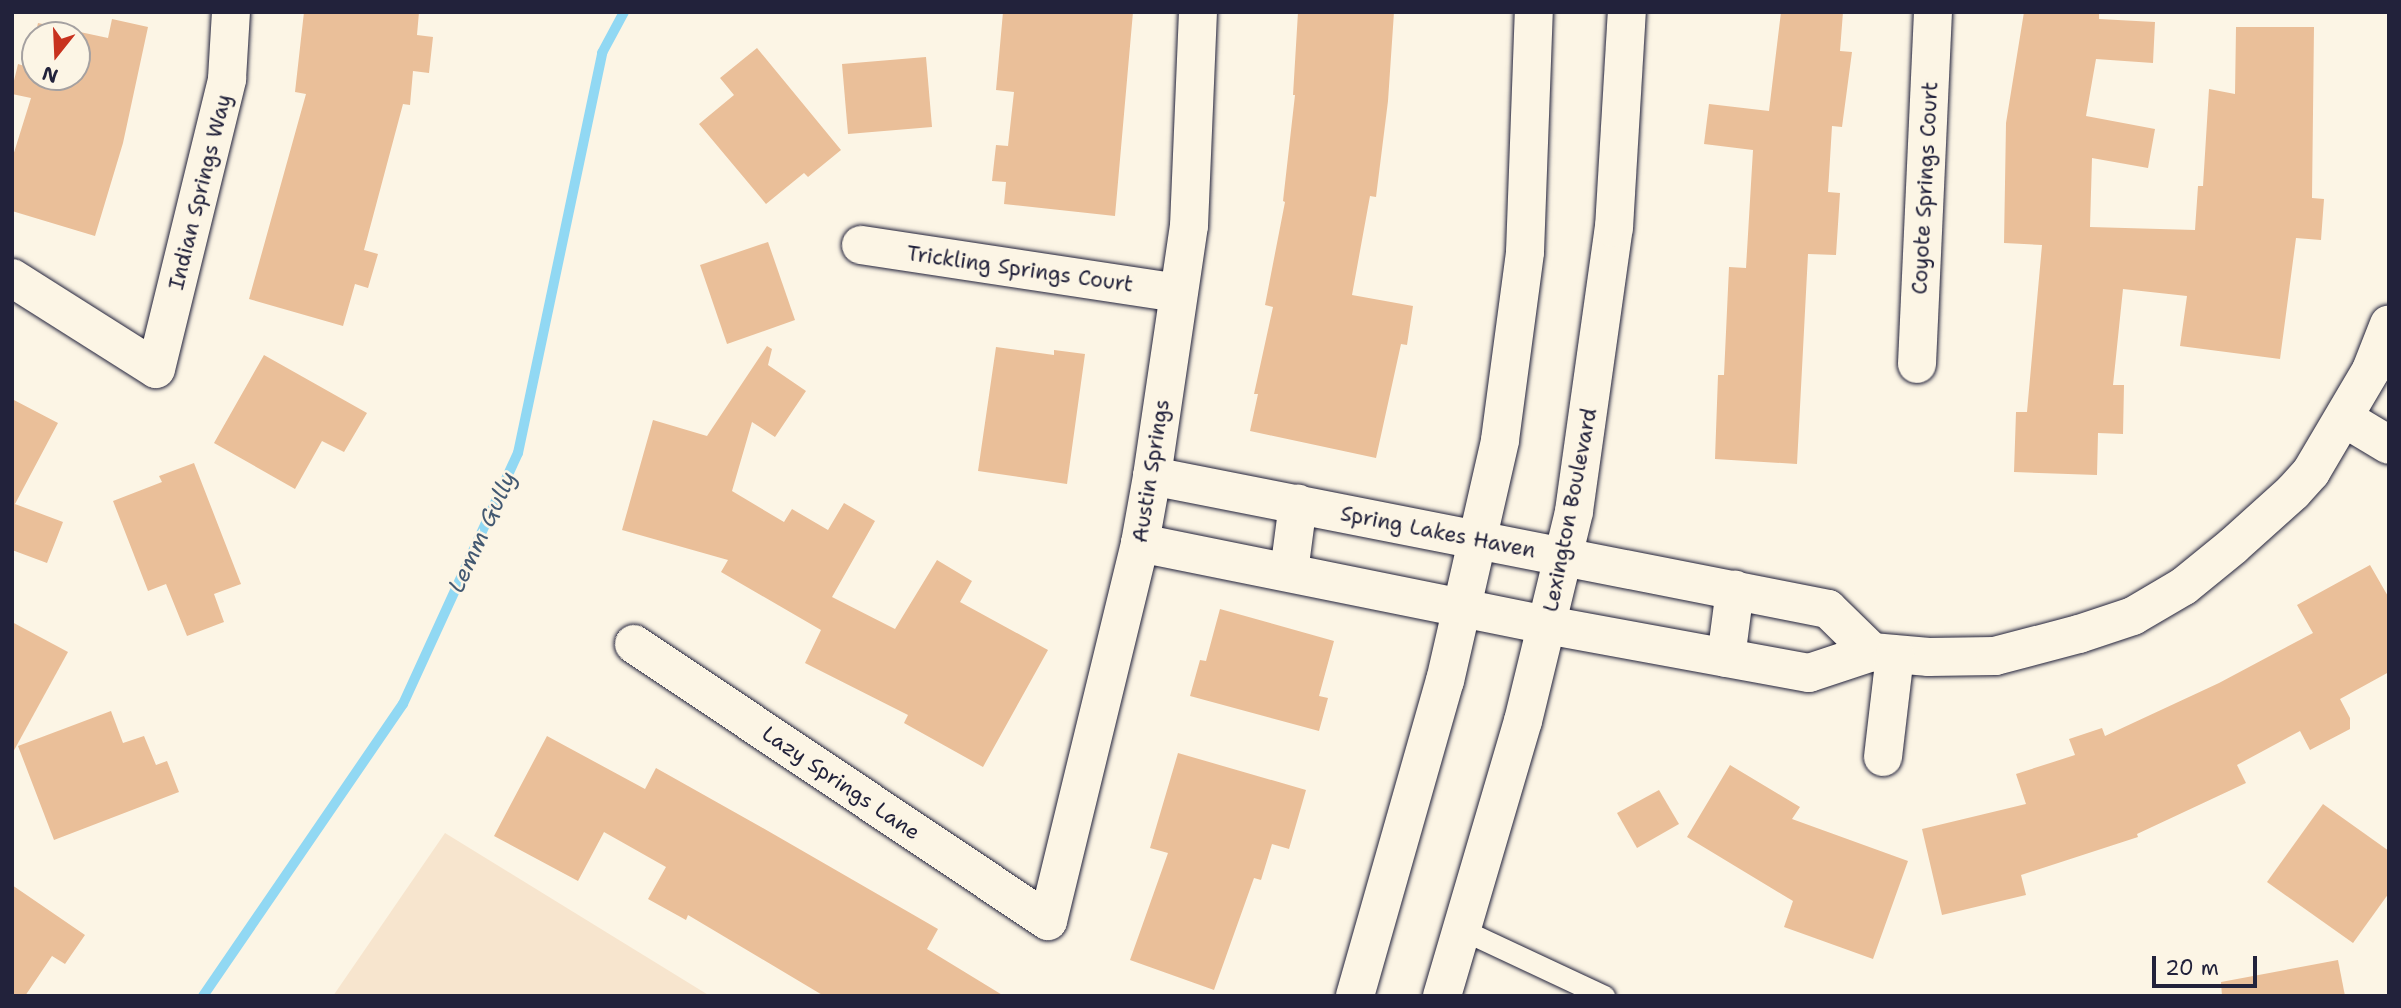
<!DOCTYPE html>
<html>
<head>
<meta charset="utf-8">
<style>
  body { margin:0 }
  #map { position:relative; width:2401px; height:1008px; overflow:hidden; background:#fcf5e5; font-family:"Shantell Sans",sans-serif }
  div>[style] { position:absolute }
  .built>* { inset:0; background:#f7e5ce }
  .stream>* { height:10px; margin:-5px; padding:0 5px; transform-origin:5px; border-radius:5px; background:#91d8f3 }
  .building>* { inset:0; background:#eabf99 }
  .roads { filter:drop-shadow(0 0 2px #22223b) drop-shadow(0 0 2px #22223b) }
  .lane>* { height:21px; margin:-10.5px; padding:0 10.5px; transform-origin:10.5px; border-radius:10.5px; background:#fcf5e5 }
  .street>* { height:38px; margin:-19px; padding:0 19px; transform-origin:19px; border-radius:19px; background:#fcf5e5 }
  .secondary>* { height:38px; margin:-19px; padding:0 19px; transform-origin:19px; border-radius:19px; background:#fcf5e5 }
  span { translate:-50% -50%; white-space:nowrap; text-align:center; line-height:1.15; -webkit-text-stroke:5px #fcf5e5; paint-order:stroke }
  .street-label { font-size:21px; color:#22223b }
  .water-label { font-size:23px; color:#435972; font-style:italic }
  .frame { position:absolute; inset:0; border:14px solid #22223b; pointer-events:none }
  .north { position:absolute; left:21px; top:21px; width:70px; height:70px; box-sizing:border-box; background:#fcf5e5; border:2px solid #a5a1a1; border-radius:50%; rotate:198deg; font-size:19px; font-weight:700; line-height:28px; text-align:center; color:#22223b }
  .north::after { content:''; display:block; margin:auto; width:24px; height:32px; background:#c8321e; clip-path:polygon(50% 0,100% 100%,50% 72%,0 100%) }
  .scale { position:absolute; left:2152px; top:956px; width:105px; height:32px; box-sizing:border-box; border:4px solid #22223b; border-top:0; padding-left:9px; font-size:21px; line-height:24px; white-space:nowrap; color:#22223b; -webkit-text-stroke:5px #fcf5e5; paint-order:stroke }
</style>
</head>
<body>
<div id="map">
  <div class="built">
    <i style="clip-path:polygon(445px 833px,710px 996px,333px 996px)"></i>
  </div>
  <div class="stream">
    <i style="left:203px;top:996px;width:354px;rotate:-55.6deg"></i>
    <i style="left:403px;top:704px;width:276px;rotate:-65.4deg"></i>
    <i style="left:518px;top:453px;width:409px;rotate:-78.1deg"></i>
    <i style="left:602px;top:53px;width:47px;rotate:-61.8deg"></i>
  </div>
  <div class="building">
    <i style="clip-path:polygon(304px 12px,419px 12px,417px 35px,433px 37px,429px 73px,413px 71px,410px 105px,403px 104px,364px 250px,378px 254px,368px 288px,355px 284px,343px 326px,249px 299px,306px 94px,295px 92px)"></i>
    <i style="clip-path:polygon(1003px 12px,1133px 12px,1115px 216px,1004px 204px,1006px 182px,992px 181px,996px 145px,1008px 146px,1014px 92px,996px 90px)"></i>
    <i style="clip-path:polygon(1298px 12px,1394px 12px,1388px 101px,1376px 197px,1370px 196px,1352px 295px,1413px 306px,1407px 345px,1401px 344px,1376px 458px,1250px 431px,1258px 394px,1254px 394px,1273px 307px,1265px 305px,1285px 202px,1283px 201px,1295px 95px,1293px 95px)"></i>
    <i style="clip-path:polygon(1781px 12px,1843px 12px,1840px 51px,1852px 52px,1842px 127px,1832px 126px,1828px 192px,1840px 193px,1836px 255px,1808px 254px,1797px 464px,1715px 459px,1718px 375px,1724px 375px,1729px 267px,1746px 268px,1753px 150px,1704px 144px,1709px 104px,1769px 111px)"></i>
    <i style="clip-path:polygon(2024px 12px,2099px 12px,2099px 19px,2155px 22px,2153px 63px,2096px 59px,2086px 116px,2155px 129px,2148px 168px,2092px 158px,2090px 227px,2195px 230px,2198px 186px,2203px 186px,2209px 89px,2235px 94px,2236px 27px,2314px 27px,2312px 198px,2324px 199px,2321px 240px,2296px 238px,2280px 359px,2180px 346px,2187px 296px,2123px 289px,2113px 385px,2124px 385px,2123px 434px,2098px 433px,2097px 475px,2014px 472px,2016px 412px,2027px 412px,2042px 245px,2004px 243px,2006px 123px)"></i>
    <i style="clip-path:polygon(evenodd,112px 19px,148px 27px,123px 143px,95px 236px,12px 211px,12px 159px,31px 98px,12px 94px,12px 89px,18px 64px,28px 67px,38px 23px,108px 38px,112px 19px,35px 35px,77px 35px,77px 77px,35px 77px,35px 35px)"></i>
    <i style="clip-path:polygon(757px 48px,841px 150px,808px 177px,804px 173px,766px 204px,699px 124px,734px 95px,720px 78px)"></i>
    <i style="clip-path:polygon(926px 57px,932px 127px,848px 134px,842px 64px)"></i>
    <i style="clip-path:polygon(768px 242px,795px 320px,727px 344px,700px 265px)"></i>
    <i style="clip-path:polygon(767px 346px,772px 349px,768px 365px,806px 391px,775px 437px,752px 422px,732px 491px,784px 522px,792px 509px,828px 530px,844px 503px,875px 521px,832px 597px,895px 629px,937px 560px,972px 581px,960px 602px,1048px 650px,983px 767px,904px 723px,908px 715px,805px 663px,821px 630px,721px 572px,728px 560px,622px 530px,653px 420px,707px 436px)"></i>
    <i style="clip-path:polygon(996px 347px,1054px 355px,1054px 350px,1085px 354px,1067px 484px,978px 471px)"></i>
    <i style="clip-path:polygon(264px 355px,367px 413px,344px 452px,322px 441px,295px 489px,214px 443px)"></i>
    <i style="clip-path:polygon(12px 399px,58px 423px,15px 504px,63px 522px,47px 563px,12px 550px)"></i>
    <i style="clip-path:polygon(194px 463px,241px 584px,214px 594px,224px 622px,187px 636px,166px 584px,148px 591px,113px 501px,162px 482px,159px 476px)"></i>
    <i style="clip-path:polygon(2370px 565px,2389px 598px,2389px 672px,2340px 699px,2350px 718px,2350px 729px,2310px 750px,2300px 731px,2237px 765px,2246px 783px,2137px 834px,2138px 837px,2021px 875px,2026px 895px,1942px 915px,1922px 829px,2026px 804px,2016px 774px,2075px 755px,2069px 739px,2102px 728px,2105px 736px,2219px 683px,2313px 633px,2297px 605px)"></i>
    <i style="clip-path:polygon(1220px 609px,1334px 641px,1319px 696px,1328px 698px,1319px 731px,1190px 696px,1200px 660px,1206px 661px)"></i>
    <i style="clip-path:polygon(12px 622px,68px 652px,12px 754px)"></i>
    <i style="clip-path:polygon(111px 711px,123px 743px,144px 736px,156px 765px,167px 761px,179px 792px,54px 840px,18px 746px)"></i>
    <i style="clip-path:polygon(547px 736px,645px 789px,656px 768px,761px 827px,938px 929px,927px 949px,1004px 996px,824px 996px,688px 915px,686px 920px,648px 899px,666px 867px,604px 832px,578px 881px,494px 836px)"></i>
    <i style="clip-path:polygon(1178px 753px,1306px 790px,1289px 849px,1272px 844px,1261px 880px,1254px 878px,1214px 990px,1130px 960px,1168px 853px,1150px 848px)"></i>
    <i style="clip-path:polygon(1730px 765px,1800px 807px,1792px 819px,1908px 861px,1873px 959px,1784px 927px,1793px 901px,1687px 837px)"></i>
    <i style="clip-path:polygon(1659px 790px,1679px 824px,1637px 848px,1617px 813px)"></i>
    <i style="clip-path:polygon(2323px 804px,2389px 851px,2389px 893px,2353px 943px,2267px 882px)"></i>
    <i style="clip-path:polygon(12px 885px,85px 935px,65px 964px,52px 956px,25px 996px,12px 996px)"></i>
    <i style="clip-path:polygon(2338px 960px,2345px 996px,2222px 996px,2221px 982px)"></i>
  </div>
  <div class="roads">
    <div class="lane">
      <i style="left:1463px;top:930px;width:156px;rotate:25.1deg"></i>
    </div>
    <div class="street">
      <i style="left:861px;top:245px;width:321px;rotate:8.6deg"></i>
      <i style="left:12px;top:278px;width:170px;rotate:32.3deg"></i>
      <i style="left:156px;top:369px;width:299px;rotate:-76.2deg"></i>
      <i style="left:227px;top:79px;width:67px;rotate:-86.6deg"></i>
      <i style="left:1917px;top:364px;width:352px;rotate:-87.4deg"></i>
      <i style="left:2344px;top:418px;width:52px;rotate:31deg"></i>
      <i style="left:1152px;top:476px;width:689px;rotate:11.13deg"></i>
      <i style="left:1828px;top:609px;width:62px;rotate:44.3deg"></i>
      <i style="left:1140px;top:543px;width:415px;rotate:11.4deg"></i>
      <i style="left:1547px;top:625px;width:266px;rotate:10.4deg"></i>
      <i style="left:1809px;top:673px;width:66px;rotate:-18.4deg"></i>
      <i style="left:1872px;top:652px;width:57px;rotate:5deg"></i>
      <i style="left:1929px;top:657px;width:66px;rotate:-0.9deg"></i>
      <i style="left:1995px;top:656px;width:87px;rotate:-14.7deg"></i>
      <i style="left:2079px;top:634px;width:57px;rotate:-18.4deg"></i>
      <i style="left:2133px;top:616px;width:59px;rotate:-30.5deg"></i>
      <i style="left:2184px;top:586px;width:63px;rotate:-39.2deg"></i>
      <i style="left:2233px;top:546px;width:81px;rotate:-42deg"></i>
      <i style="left:2293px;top:492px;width:27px;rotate:-48deg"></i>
      <i style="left:2311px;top:472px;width:118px;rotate:-59.5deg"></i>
      <i style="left:2371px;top:370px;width:49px;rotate:-68.6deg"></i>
      <i style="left:1289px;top:572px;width:69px;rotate:-82.5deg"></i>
      <i style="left:634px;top:644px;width:498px;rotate:33.8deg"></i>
      <i style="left:1048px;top:921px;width:389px;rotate:-76.3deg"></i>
      <i style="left:1140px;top:543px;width:68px;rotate:-79.8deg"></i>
      <i style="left:1152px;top:476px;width:253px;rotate:-81.6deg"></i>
      <i style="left:1189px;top:226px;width:214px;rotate:-87.6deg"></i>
      <i style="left:1726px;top:658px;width:69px;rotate:-82.5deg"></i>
      <i style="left:1883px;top:757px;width:103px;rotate:-83.3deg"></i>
    </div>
    <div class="secondary">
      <i style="left:1355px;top:996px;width:328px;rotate:-74.1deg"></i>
      <i style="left:1445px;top:681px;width:247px;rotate:-77.1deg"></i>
      <i style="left:1500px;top:440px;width:190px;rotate:-82.4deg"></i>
      <i style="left:1525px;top:252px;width:240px;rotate:-87.9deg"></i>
      <i style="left:1442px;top:996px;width:287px;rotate:-73.6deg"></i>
      <i style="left:1523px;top:721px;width:216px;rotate:-76.3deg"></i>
      <i style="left:1574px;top:511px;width:286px;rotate:-82deg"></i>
      <i style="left:1614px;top:228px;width:216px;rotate:-86.6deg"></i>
    </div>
  </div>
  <div class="street-label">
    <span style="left:1925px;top:188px;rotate:-87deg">Coyote Springs Court</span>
    <span style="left:200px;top:192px;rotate:-76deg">Indian Springs Way</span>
    <span style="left:1020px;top:269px;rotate:8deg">Trickling Springs Court</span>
    <span style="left:1151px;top:471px;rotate:-81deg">Austin Springs</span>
    <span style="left:1570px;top:510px;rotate:-79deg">Lexington Boulevard</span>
    <span style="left:1438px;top:532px;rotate:11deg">Spring Lakes Haven</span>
    <span style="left:841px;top:783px;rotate:34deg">Lazy Springs Lane</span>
  </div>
  <div class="water-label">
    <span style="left:482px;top:532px;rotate:-65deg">Lemm Gully</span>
  </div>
  <div class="frame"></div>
  <div class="north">N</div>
  <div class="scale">20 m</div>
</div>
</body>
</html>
